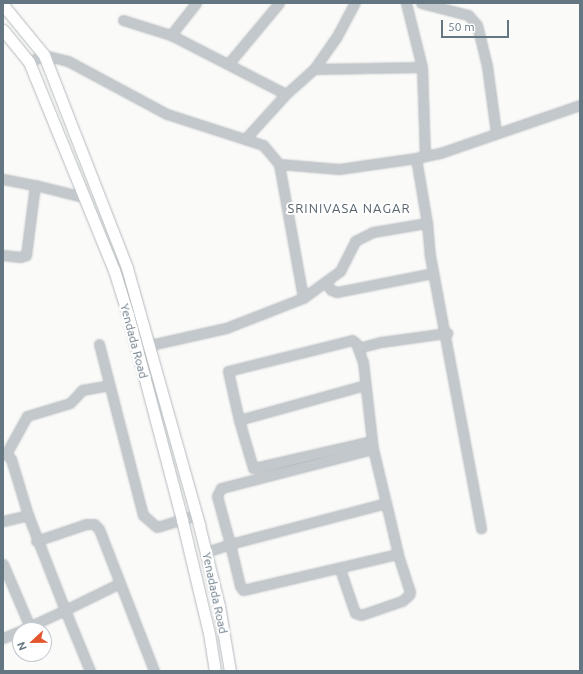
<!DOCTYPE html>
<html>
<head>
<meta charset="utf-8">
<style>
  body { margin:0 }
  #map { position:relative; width:583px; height:674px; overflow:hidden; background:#fafaf8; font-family:Ubuntu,sans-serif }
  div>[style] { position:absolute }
  .roads { filter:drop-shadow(0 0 1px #b5babe) drop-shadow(0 0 1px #b5babe) }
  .minor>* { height:9px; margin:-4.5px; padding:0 4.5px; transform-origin:4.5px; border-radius:4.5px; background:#c3c8cc }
  .major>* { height:11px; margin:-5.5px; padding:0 5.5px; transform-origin:5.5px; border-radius:5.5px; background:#fff }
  span { translate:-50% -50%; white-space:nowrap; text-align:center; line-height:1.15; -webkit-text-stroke:4px #fff; paint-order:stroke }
  .street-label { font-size:12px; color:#657683 }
  .neighbourhood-label { font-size:13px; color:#57646e; letter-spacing:1px }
  .frame { position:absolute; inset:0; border:4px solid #657683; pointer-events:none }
  .north { position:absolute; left:12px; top:622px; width:40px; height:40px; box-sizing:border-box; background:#fff; border:1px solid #c1c8cd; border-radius:50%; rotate:248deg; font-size:11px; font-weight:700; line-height:16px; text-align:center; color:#657683 }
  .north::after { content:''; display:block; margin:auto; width:14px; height:18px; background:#e4572e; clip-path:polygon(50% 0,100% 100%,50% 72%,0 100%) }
  .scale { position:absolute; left:441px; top:20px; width:68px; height:18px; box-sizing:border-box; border:2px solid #657683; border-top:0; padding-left:5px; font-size:12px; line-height:14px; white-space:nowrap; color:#657683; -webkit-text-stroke:3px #fff; paint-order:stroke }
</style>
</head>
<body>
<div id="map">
  <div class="roads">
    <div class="minor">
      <i style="left:196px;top:3px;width:41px;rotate:128deg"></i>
      <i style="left:171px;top:35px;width:129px;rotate:27.2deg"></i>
      <i style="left:406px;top:3px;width:66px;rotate:76deg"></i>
      <i style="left:422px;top:67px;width:89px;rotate:88.1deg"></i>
      <i style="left:421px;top:3px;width:49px;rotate:14.3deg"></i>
      <i style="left:468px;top:15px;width:13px;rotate:48deg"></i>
      <i style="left:477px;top:25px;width:42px;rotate:76.3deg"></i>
      <i style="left:487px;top:66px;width:68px;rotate:82.3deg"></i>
      <i style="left:123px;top:20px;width:50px;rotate:17.4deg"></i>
      <i style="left:29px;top:62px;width:17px;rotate:-25deg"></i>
      <i style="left:44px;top:55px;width:25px;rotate:14deg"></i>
      <i style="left:68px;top:61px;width:112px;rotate:28.2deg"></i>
      <i style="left:167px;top:114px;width:101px;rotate:17.9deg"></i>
      <i style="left:263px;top:145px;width:25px;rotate:50deg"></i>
      <i style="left:279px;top:164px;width:136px;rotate:79.8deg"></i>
      <i style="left:229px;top:63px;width:78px;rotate:-50.2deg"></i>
      <i style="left:314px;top:69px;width:108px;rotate:-1.1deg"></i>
      <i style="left:245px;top:139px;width:61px;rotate:-47.7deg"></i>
      <i style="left:286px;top:94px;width:38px;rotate:-42deg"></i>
      <i style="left:314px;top:69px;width:38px;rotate:-55deg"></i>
      <i style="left:336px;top:38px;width:40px;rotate:-62deg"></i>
      <i style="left:279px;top:164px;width:60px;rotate:4.8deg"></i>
      <i style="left:339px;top:169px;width:78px;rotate:-8.1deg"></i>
      <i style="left:416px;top:158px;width:25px;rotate:-12deg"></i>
      <i style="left:440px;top:153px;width:148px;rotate:-18.9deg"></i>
      <i style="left:3px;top:179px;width:33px;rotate:11deg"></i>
      <i style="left:35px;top:185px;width:71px;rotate:97.3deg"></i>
      <i style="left:26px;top:255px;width:6px;rotate:162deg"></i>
      <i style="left:20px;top:257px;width:17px;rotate:-173deg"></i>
      <i style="left:35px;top:185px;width:49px;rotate:14deg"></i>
      <i style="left:427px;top:223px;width:33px;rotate:85deg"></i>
      <i style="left:430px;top:256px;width:277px;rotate:79.4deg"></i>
      <i style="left:326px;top:282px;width:9px;rotate:58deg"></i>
      <i style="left:331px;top:290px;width:6px;rotate:18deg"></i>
      <i style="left:337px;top:292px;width:98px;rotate:-11.2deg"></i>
      <i style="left:99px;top:344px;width:177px;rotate:75.6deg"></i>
      <i style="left:143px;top:515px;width:18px;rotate:41deg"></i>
      <i style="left:157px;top:527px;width:41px;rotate:-17.1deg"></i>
      <i style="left:137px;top:348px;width:91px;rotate:-12.7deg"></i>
      <i style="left:226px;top:328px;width:83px;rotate:-21.3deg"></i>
      <i style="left:303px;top:298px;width:46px;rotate:-36.1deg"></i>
      <i style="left:340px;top:271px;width:34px;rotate:-63deg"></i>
      <i style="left:355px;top:241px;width:20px;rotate:-27deg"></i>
      <i style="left:373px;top:232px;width:55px;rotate:-9.5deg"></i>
      <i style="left:427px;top:223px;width:66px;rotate:-99.6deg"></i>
      <i style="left:358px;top:348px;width:24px;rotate:-15deg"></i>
      <i style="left:381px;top:342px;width:67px;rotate:-7.8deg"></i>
      <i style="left:239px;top:420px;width:131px;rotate:-15.5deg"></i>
      <i style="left:372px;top:441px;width:122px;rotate:167.2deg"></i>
      <i style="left:253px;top:468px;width:50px;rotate:-106.3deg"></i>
      <i style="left:239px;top:420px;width:50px;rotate:-102.7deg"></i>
      <i style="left:228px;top:371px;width:128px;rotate:-14deg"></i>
      <i style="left:352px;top:340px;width:5px;rotate:37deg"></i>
      <i style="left:356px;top:343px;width:20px;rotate:70deg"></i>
      <i style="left:363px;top:362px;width:80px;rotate:83.5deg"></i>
      <i style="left:372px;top:441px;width:8px;rotate:83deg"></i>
      <i style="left:3px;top:454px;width:3px"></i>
      <i style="left:6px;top:454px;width:7px;rotate:45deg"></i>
      <i style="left:11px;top:459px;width:59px;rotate:73.1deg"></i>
      <i style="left:6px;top:454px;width:43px;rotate:-61.1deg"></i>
      <i style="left:27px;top:416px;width:45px;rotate:-16.8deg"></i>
      <i style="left:70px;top:403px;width:18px;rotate:-47deg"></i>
      <i style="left:82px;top:390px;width:28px;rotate:-10deg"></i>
      <i style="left:3px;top:521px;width:26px;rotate:-13deg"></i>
      <i style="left:28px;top:515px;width:102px;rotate:68.7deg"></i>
      <i style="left:65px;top:610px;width:59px;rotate:-26.1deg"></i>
      <i style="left:36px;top:541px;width:53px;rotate:-18.8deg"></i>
      <i style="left:86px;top:524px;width:8px"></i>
      <i style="left:94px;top:524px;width:7px;rotate:45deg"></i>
      <i style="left:99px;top:529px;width:152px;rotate:68.8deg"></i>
      <i style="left:206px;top:552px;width:25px;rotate:-18deg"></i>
      <i style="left:230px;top:544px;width:161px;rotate:-14.7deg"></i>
      <i style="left:386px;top:503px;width:56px;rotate:-103.5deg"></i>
      <i style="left:373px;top:449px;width:157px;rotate:165.6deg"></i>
      <i style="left:221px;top:488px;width:9px;rotate:117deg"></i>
      <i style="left:217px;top:496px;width:50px;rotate:74.8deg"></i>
      <i style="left:230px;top:544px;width:43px;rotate:76.6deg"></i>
      <i style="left:240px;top:586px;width:5px;rotate:53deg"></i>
      <i style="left:243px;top:590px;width:159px;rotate:-13.1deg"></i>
      <i style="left:398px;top:554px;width:52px;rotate:-103.2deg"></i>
      <i style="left:3px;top:564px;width:69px;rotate:66.8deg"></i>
      <i style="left:340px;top:569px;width:46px;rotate:71.2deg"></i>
      <i style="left:355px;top:613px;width:6px;rotate:18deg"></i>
      <i style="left:361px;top:615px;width:43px;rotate:-18.9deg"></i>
      <i style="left:402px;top:601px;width:9px;rotate:-41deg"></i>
      <i style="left:409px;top:595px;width:3px;rotate:-72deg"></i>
      <i style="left:410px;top:592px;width:40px;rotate:-108deg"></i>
      <i style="left:22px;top:630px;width:47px;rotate:-24.9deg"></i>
      <i style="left:65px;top:610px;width:66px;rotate:67.7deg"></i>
      <i style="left:3px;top:638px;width:18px;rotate:-22deg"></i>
    </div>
    <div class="major">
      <i style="left:3px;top:5px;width:65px;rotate:50.6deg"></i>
      <i style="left:44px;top:55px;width:229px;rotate:68.7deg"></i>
      <i style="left:127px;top:268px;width:267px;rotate:74.3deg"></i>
      <i style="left:199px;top:525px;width:83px;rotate:76.1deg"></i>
      <i style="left:219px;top:606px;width:66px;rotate:80.4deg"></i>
      <i style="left:3px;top:30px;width:41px;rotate:50.9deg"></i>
      <i style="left:29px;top:62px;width:225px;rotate:67.8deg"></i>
      <i style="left:114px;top:270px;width:47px;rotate:72.7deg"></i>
      <i style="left:128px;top:315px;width:212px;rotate:75.2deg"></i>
      <i style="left:182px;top:520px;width:116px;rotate:76.6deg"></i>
      <i style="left:209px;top:633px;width:38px;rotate:81deg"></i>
    </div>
  </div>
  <div class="street-label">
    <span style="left:134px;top:341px;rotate:75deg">Yendada Road</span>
    <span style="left:215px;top:593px;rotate:78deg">Yenadada Road</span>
  </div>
  <div class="neighbourhood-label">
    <span style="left:349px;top:208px">SRINIVASA NAGAR</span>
  </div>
  <div class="frame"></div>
  <div class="north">N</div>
  <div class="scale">50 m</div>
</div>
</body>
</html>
